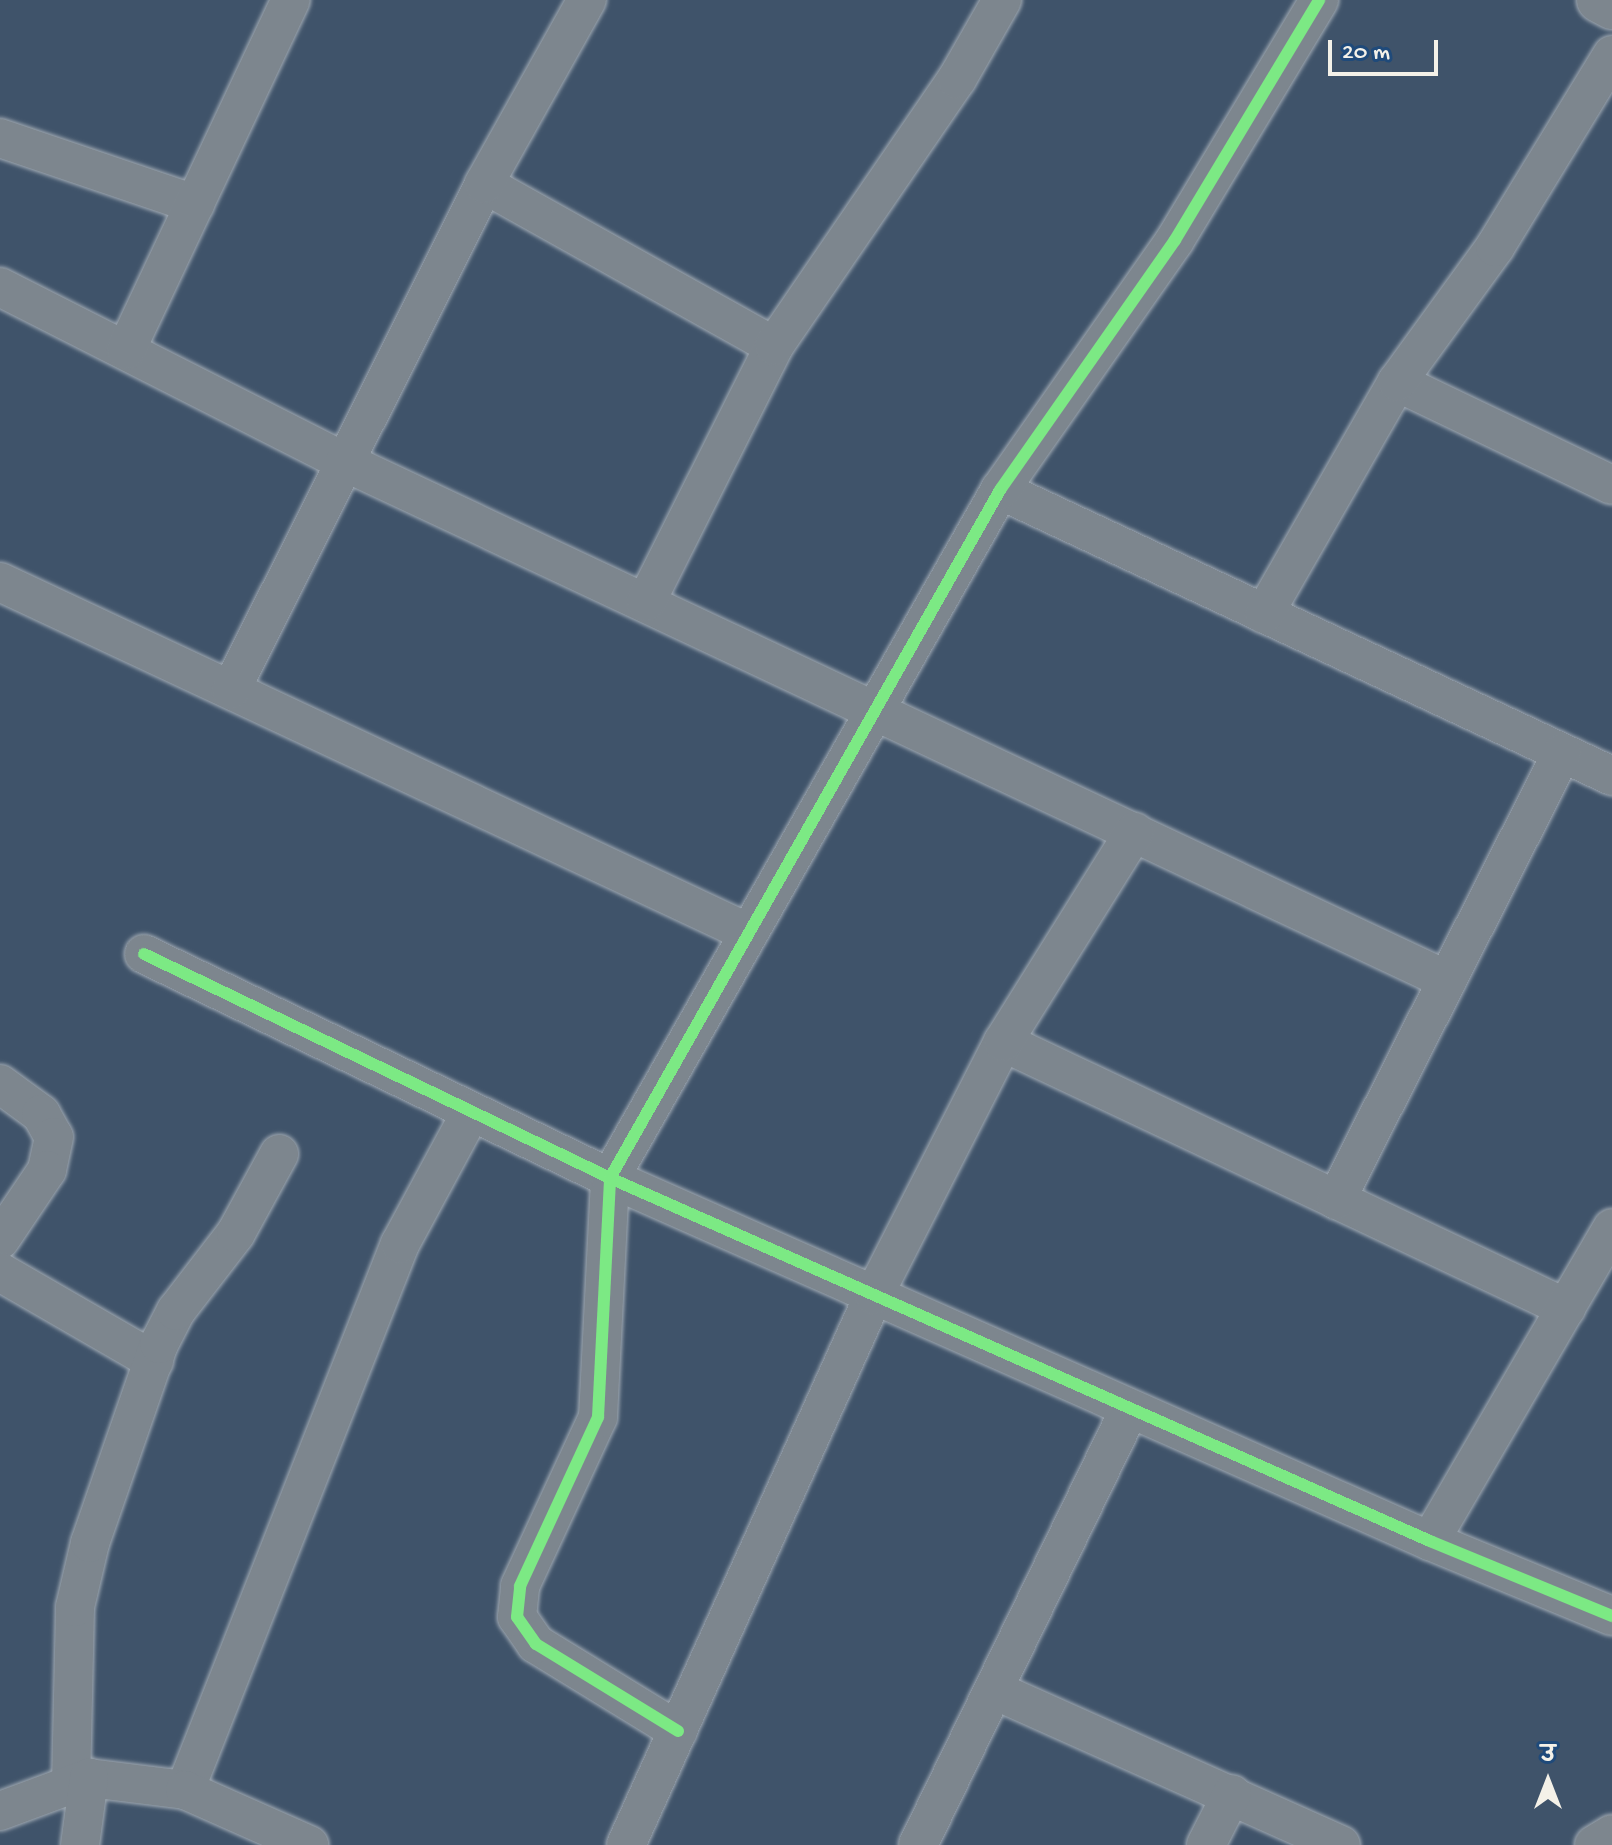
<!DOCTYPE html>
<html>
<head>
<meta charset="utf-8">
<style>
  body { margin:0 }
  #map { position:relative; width:1612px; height:1845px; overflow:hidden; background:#3f536a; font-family:"Gochi Hand","Playpen Sans Deva",sans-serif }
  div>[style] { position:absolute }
  .roads { filter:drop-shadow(0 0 2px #a0a9b2) drop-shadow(0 0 2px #a0a9b2) }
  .street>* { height:38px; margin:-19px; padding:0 19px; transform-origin:19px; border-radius:19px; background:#7d868e }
  .secondary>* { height:44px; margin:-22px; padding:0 22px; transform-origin:22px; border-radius:22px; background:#7d868e }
  .cycleway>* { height:12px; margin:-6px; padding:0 6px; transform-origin:6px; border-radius:6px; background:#7ce984 }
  span { translate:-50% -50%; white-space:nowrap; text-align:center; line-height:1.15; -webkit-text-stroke:6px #1f4a7a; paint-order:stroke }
  .north { position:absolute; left:1508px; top:1741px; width:80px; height:80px; -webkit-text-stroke:6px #1f4a7a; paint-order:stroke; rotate:0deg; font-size:22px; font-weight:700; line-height:32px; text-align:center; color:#f4f1e8 }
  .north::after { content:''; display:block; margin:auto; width:28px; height:36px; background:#f4f1e8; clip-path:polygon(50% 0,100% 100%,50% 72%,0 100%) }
  .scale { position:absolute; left:1328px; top:40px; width:110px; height:36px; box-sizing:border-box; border:4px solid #f4f1e8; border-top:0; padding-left:10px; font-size:24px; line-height:28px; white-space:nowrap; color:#f4f1e8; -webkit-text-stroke:6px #1f4a7a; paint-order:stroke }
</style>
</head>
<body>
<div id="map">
  <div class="roads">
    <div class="street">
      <i style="left:0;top:138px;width:206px;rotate:18.7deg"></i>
      <i style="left:484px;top:184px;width:332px;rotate:29.2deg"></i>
      <i style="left:0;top:287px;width:387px;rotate:26.9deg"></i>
      <i style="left:345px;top:462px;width:1218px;rotate:25.18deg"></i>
      <i style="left:126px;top:350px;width:387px;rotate:-64.8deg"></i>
      <i style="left:1397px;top:382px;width:238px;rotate:25.6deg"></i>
      <i style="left:1000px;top:490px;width:676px;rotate:25.05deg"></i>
      <i style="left:0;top:582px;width:827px;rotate:25.11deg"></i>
      <i style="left:646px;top:602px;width:286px;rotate:-63.4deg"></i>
      <i style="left:774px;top:346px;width:324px;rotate:-55.6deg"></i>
      <i style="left:957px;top:79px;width:91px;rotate:-60.3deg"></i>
      <i style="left:1264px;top:614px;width:267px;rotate:-60.2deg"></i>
      <i style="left:1397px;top:382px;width:167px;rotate:-54deg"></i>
      <i style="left:1495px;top:247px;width:225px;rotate:-58.6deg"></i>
      <i style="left:231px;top:690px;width:566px;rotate:-63.43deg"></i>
      <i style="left:484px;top:184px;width:211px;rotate:-60.8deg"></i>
      <i style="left:144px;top:954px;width:517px;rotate:25.67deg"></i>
      <i style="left:610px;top:1178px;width:897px;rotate:23.88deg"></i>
      <i style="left:1430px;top:1541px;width:197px;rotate:22.4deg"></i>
      <i style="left:1003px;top:1042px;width:623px;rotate:25.29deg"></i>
      <i style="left:0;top:1084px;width:51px;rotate:36.2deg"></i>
      <i style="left:41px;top:1114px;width:26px;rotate:61deg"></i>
      <i style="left:54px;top:1137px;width:34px;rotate:102deg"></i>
      <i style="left:47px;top:1170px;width:84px;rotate:123.9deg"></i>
      <i style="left:1336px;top:1200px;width:501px;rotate:-63.18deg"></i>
      <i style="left:0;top:1272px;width:178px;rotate:30deg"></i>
      <i style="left:1430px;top:1541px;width:362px;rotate:-59.8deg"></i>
      <i style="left:994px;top:1690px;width:380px;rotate:24.1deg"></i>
      <i style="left:678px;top:1731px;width:167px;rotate:-148.5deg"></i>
      <i style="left:536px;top:1644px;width:33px;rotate:-125deg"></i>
      <i style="left:517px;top:1617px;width:31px;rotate:-84deg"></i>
      <i style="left:520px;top:1586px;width:186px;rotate:-65.2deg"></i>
      <i style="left:598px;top:1417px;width:239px;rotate:-87.1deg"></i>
      <i style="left:610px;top:1178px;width:791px;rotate:-60.45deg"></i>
      <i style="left:1000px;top:490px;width:305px;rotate:-55deg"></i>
      <i style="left:1175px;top:240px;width:280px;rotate:-59deg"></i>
      <i style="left:71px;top:1785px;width:178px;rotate:-88.7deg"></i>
      <i style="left:75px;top:1607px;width:66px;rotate:-76.8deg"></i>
      <i style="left:90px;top:1543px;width:211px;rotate:-70.9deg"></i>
      <i style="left:159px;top:1344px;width:37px;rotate:-63deg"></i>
      <i style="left:176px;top:1311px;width:98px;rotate:-52.4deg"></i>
      <i style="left:236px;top:1233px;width:90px;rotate:-61.4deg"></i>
      <i style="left:185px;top:1790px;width:587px;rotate:-68.51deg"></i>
      <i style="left:400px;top:1244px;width:150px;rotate:-61.7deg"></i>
      <i style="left:0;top:1811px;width:95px;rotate:-20.3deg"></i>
      <i style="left:89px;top:1778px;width:97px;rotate:7.1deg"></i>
      <i style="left:185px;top:1790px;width:136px;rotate:23.9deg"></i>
      <i style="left:80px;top:1845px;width:68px;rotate:-82.3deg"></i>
      <i style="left:626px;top:1845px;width:603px;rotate:-65.73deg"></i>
      <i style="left:874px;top:1295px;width:284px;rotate:-63deg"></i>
      <i style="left:1003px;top:1042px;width:248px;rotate:-58deg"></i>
      <i style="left:918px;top:1845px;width:485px;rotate:-64.1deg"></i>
      <i style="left:1206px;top:1845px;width:57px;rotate:-63deg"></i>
      <i style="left:1594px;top:1845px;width:21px;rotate:-31deg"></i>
    </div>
    <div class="secondary">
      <i style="left:1599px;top:0;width:15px;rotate:28deg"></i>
    </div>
  </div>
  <div class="cycleway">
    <i style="left:144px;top:954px;width:517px;rotate:25.67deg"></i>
    <i style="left:610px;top:1178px;width:897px;rotate:23.88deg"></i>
    <i style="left:1430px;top:1541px;width:197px;rotate:22.4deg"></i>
    <i style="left:678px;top:1731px;width:167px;rotate:-148.5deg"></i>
    <i style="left:536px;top:1644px;width:33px;rotate:-125deg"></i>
    <i style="left:517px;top:1617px;width:31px;rotate:-84deg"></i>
    <i style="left:520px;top:1586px;width:186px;rotate:-65.2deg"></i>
    <i style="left:598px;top:1417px;width:239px;rotate:-87.1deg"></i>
    <i style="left:610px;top:1178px;width:791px;rotate:-60.45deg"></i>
    <i style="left:1000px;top:490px;width:305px;rotate:-55deg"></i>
    <i style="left:1175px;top:240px;width:280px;rotate:-59deg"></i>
  </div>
  <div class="north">उ</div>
  <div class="scale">20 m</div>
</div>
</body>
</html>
